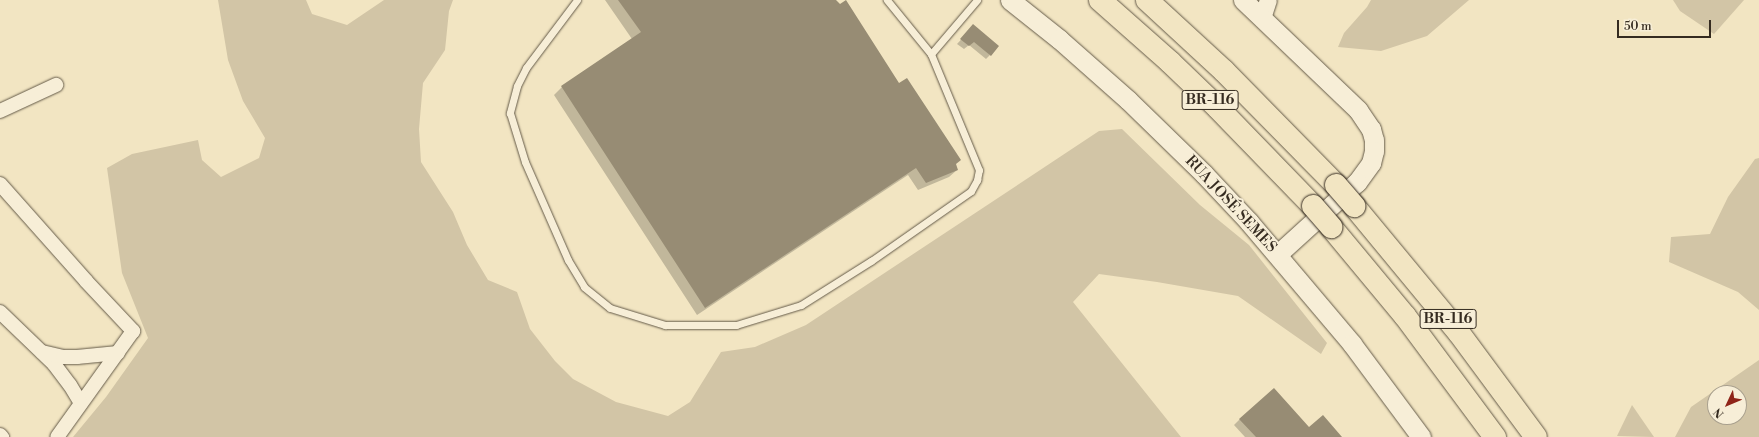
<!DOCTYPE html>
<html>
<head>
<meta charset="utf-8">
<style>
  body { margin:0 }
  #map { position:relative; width:1759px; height:437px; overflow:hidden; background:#f2e5c2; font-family:"Libre Bodoni",serif }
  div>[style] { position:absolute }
  .green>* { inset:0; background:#d2c5a6 }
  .shadow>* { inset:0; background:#0003 }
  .building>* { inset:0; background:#978c74 }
  .roads { filter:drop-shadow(0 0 1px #645a48) drop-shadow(0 0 1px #645a48) }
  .service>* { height:7px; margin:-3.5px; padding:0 3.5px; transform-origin:3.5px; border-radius:3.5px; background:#f7eed7 }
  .minor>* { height:14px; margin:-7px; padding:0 7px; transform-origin:7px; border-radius:7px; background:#f7eed7 }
  .tertiary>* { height:17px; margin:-8.5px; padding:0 8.5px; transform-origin:8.5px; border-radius:8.5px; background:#f7eed7 }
  .secondary>* { height:19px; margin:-9.5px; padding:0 9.5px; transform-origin:9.5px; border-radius:9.5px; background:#f7eed7 }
  .motorway>* { height:22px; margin:-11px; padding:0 11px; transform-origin:11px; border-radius:11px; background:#f2e5c2 }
  .bridges { filter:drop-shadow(0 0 1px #352b20) drop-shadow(0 0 1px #352b20) }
  .motorway-bridge>* { height:22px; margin:-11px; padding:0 11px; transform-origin:11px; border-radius:11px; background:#f2e5c2 }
  span { translate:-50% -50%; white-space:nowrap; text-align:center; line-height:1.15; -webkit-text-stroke:4px #f7eed7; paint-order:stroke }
  .shield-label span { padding:1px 3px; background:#f7eed7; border:1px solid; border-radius:3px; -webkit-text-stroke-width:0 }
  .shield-label { font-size:14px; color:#352b20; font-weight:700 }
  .street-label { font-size:15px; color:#352b20 }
  .north { position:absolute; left:1707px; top:385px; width:40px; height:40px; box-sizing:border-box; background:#f7eed7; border:1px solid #a9a08e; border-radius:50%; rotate:226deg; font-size:11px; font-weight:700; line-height:16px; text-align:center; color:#352b20 }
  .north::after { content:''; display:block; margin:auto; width:14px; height:18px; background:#8f2418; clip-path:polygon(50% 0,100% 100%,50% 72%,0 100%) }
  .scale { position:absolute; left:1617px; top:20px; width:94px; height:18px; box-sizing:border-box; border:2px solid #352b20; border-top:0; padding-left:5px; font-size:12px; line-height:14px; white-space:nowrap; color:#352b20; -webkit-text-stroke:3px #f7eed7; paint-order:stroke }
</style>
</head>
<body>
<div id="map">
  <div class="green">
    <i style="clip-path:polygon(218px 0,306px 0,312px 14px,347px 25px,384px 0,453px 0,449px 11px,445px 50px,423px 83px,419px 129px,421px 162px,453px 212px,467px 245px,488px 280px,517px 292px,530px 329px,555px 361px,573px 379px,616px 402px,668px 416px,690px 402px,721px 352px,755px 347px,806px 325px,1099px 131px,1122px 129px,1200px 205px,1249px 245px,1327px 343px,1321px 354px,1238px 296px,1157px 282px,1099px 274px,1073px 302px,1181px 437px,73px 437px,106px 397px,148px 338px,122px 273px,107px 168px,132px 154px,198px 140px,202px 160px,221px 177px,259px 158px,265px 138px,243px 101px,228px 60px)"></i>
    <i style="clip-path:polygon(1371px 0,1469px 0,1427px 36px,1381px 51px,1338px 47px,1344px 33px,1367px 7px)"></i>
    <i style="clip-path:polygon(1673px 0,1744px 0,1714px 34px,1680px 11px)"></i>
    <i style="clip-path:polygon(1759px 158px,1759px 310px,1738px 292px,1669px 262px,1671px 237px,1710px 234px,1728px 197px,1755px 159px)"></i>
    <i style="clip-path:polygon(evenodd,1759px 360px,1759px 437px,1675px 437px,1691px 407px,1759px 360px,1715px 393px,1739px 393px,1739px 417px,1715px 417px,1715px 393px)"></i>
    <i style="clip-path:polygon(1632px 405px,1654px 437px,1617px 436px)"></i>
  </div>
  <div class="shadow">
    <i style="clip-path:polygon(605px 0,835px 0,899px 85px,955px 165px,957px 170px,949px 177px,918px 190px,908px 175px,697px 315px,554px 95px,562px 87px,632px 39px)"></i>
    <i style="clip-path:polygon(970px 30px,990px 55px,986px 59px,969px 45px,964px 49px,957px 44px)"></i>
    <i style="clip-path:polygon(1240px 419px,1309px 428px,1341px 437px,1245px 437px,1234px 425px)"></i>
  </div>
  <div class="building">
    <i style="clip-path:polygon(618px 0,836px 0,840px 4px,846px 0,899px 83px,907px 78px,961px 160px,956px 164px,958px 170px,926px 183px,916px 168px,705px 308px,561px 86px,641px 32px)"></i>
    <i style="clip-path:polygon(973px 24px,999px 46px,991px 56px,974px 42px,969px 46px,960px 39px)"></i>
    <i style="clip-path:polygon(1274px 388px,1309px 427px,1323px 415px,1342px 437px,1256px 437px,1239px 419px)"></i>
  </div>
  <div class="roads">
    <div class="service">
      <i style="left:577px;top:0;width:85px;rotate:126.9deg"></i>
      <i style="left:526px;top:68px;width:20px;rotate:117deg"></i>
      <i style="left:517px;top:86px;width:28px;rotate:105deg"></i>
      <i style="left:510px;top:113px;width:51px;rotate:73deg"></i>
      <i style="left:525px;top:162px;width:107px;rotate:66.3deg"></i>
      <i style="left:568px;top:260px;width:31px;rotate:59deg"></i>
      <i style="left:584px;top:287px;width:33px;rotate:39deg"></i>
      <i style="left:610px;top:308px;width:58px;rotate:17.2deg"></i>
      <i style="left:665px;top:325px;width:71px"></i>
      <i style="left:736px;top:325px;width:68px;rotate:-17.1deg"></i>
      <i style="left:801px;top:305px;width:83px;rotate:-32.2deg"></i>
      <i style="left:871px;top:261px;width:122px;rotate:-35deg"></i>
      <i style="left:971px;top:191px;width:13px;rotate:-61deg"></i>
      <i style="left:977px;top:180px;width:10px;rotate:-79deg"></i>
      <i style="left:979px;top:170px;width:126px;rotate:-112.5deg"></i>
      <i style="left:931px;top:54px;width:70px;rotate:-129.2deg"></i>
      <i style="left:931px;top:54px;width:71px;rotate:-49.6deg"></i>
    </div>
    <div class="minor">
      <i style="left:0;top:111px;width:62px;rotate:-24.9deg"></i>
      <i style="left:0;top:184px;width:130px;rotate:48.4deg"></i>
      <i style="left:86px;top:281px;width:69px;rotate:46.8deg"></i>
      <i style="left:133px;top:331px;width:130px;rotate:125.6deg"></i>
      <i style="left:0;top:312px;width:75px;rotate:43.9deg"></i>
      <i style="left:54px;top:364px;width:26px;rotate:53deg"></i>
      <i style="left:70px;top:385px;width:21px;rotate:59deg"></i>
      <i style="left:42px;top:352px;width:22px;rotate:13deg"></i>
      <i style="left:63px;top:357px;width:14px"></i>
      <i style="left:77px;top:357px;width:41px;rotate:-5.6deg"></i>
      <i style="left:0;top:435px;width:3px;rotate:45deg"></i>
    </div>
    <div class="tertiary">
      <i style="left:1262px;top:18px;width:19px;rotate:-72deg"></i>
    </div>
    <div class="secondary">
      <i style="left:1010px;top:0;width:63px;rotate:38.5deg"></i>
      <i style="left:1059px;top:39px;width:92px;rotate:41.5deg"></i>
      <i style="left:1128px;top:100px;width:106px;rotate:44.2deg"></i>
      <i style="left:1204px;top:174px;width:66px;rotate:46.8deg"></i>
      <i style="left:1249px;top:222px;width:160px;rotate:49.8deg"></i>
      <i style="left:1352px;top:344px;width:116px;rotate:53.4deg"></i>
      <i style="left:1243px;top:0;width:159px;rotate:43.7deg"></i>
      <i style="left:1358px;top:110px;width:23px;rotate:56deg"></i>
      <i style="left:1371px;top:129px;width:11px;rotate:75deg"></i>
      <i style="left:1374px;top:140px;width:11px;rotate:90deg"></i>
      <i style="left:1374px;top:151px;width:12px;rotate:104deg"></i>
      <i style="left:1371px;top:163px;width:24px;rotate:126deg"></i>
      <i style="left:1357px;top:182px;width:107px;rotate:137.7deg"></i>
    </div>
    <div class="motorway">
      <i style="left:1100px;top:0;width:94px;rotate:41.5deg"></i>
      <i style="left:1170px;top:62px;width:66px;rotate:43.8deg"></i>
      <i style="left:1218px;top:108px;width:136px;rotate:45.9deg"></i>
      <i style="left:1147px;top:0;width:105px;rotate:42.7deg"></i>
      <i style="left:1224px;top:71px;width:160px;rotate:45.5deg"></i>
      <i style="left:1354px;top:206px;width:165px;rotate:50.4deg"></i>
      <i style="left:1459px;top:333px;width:129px;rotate:53.5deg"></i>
      <i style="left:1331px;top:227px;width:116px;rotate:50.3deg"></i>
      <i style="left:1405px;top:316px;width:151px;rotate:53.4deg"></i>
    </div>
  </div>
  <div class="bridges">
    <div class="motorway-bridge">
      <i style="left:1336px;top:185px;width:28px;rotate:49deg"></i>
      <i style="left:1313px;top:206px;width:28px;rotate:49deg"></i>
    </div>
  </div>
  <div class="shield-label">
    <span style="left:1210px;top:100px">BR-116</span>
    <span style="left:1448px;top:319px">BR-116</span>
  </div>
  <div class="street-label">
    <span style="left:1231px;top:204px;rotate:47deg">RUA JOSÉ SEMES</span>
  </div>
  <div class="north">N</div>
  <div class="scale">50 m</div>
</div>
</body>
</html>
